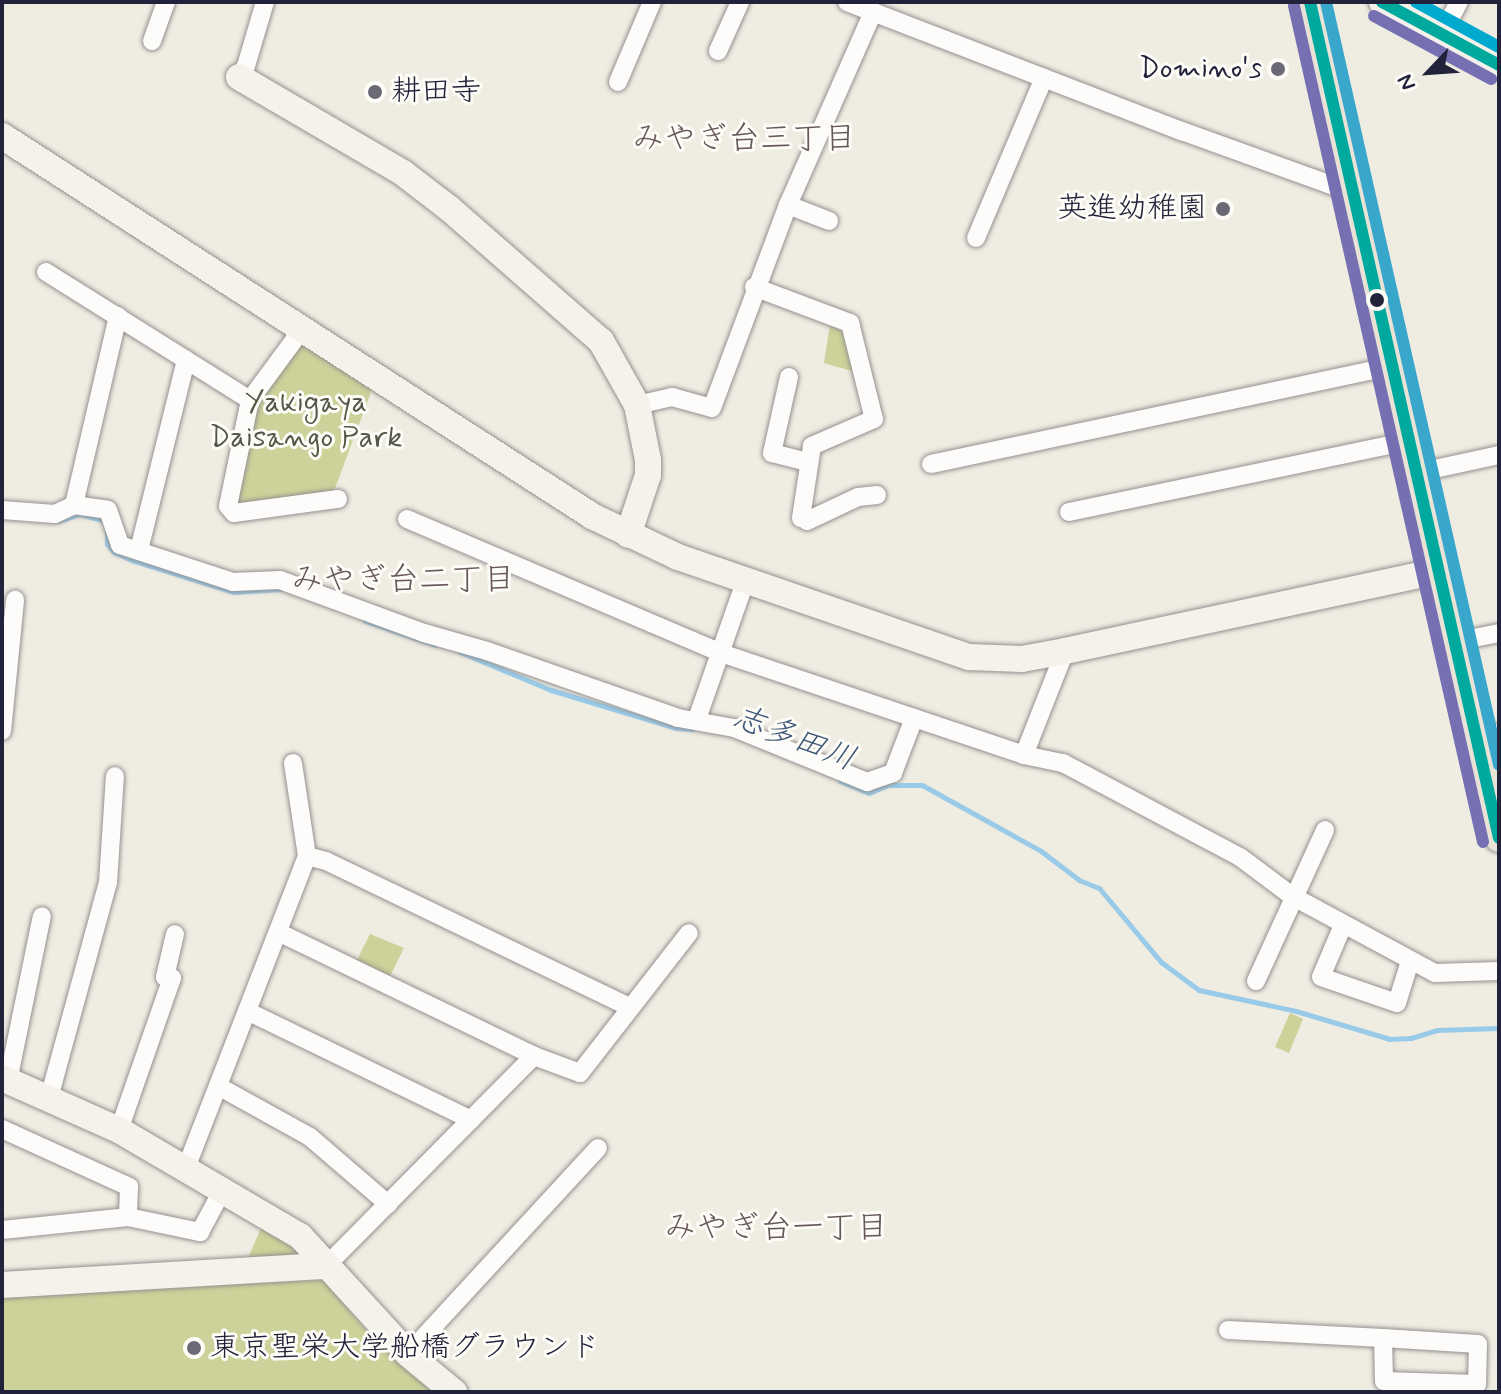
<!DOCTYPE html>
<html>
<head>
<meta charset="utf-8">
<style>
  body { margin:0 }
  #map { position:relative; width:1501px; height:1394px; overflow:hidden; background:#efece2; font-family:Mynerve,"Klee One",sans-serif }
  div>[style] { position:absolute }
  .green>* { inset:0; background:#ccd299 }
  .stream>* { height:5px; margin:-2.5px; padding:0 2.5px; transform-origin:2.5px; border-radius:2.5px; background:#99cbe9 }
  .roads { filter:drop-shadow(0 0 2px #939190) drop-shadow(0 0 2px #939190) }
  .street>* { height:18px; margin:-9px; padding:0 9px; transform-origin:9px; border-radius:9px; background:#fdfcfb }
  .secondary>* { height:26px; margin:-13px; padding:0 13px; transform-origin:13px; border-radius:13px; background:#f5f2ec }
  .primary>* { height:28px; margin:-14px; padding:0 14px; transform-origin:14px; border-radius:14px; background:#e9e3d7 }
  .bus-1>* { height:12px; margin:-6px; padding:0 6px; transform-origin:6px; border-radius:6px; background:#00a99d }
  .bus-2>* { height:12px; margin:-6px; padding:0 6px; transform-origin:6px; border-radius:6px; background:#7670b3 }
  .bus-3>* { height:12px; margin:-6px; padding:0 6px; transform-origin:6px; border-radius:6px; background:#39a7cc }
  .bus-4>* { height:12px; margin:-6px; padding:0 6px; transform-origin:6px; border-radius:6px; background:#00a9ce }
  .dots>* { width:22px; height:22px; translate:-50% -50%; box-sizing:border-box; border:4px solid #fdfcf7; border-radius:50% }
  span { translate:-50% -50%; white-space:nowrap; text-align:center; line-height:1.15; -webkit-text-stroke:6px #fdfcf7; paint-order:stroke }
  .poi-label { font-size:30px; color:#22223b }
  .right { translate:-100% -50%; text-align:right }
  .left { translate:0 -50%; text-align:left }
  .park-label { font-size:30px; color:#545847 }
  .neighbourhood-label { font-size:32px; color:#67565a }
  .water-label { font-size:32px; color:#3f5879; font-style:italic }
  .frame { position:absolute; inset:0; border:4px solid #22223b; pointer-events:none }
  .north { position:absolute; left:1389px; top:32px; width:80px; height:80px; -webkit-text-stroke:6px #fdfcf7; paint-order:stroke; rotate:245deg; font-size:22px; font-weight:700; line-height:32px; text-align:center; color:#22223b }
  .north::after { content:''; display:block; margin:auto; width:28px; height:36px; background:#22223b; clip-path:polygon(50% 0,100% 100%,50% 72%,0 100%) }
</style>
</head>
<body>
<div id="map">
  <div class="green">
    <i style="clip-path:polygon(830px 324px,845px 334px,855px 372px,824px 363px)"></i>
    <i style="clip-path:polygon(305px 341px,369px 383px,371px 392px,334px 491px,241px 507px,233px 501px,258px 399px,297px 345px)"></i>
    <i style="clip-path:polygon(370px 934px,404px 948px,388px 980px,355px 964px)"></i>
    <i style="clip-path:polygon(1290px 1013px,1303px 1019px,1289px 1053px,1275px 1047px)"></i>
    <i style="clip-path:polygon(262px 1226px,300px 1248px,296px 1260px,246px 1262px)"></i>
    <i style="clip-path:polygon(323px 1280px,366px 1330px,433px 1391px,2px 1392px,2px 1296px,132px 1286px)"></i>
  </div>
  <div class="stream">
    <i style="left:58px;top:521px;width:23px;rotate:-18deg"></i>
    <i style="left:80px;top:514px;width:28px;rotate:15deg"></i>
    <i style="left:107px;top:530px;width:14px;rotate:90deg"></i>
    <i style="left:107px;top:544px;width:11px;rotate:49deg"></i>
    <i style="left:114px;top:552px;width:20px;rotate:24deg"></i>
    <i style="left:132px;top:560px;width:107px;rotate:17.4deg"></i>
    <i style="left:234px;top:592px;width:47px;rotate:-3.7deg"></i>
    <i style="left:365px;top:621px;width:74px;rotate:18.9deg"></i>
    <i style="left:460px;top:652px;width:99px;rotate:22.7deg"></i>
    <i style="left:551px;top:690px;width:131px;rotate:16.9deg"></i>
    <i style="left:676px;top:728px;width:16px;rotate:4deg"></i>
    <i style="left:840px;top:781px;width:31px;rotate:22deg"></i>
    <i style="left:869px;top:793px;width:21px;rotate:-23deg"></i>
    <i style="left:888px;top:785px;width:34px"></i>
    <i style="left:922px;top:785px;width:136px;rotate:29deg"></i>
    <i style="left:1041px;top:851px;width:48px;rotate:37.3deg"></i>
    <i style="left:1079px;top:880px;width:22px;rotate:22deg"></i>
    <i style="left:1099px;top:888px;width:97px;rotate:50deg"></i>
    <i style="left:1161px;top:962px;width:47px;rotate:36.4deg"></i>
    <i style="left:1199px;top:990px;width:99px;rotate:12.2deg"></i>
    <i style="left:1296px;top:1011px;width:98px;rotate:16.6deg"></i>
    <i style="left:1390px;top:1039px;width:21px;rotate:-3deg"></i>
    <i style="left:1411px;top:1038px;width:27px;rotate:-17deg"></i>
    <i style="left:1437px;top:1030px;width:62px;rotate:-1.8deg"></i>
  </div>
  <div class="roads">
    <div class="street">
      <i style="left:847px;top:2px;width:359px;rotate:21.1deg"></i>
      <i style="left:1182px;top:131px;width:182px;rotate:19.9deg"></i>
      <i style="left:1442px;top:35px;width:37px;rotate:-63deg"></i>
      <i style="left:152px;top:41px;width:41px;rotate:-70.3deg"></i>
      <i style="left:718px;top:51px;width:54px;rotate:-65.8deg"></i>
      <i style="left:239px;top:77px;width:13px;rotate:-58deg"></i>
      <i style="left:246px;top:66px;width:67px;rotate:-73.5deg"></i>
      <i style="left:618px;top:82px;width:87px;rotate:-67deg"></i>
      <i style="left:788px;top:205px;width:44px;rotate:21.3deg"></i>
      <i style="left:976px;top:238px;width:174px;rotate:-67deg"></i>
      <i style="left:46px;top:272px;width:241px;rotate:32.1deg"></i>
      <i style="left:754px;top:287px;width:103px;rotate:20.6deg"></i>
      <i style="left:850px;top:323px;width:99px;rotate:76deg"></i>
      <i style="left:874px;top:419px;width:68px;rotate:156.5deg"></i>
      <i style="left:812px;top:446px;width:73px;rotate:98.7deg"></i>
      <i style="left:303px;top:328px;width:89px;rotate:126.4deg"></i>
      <i style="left:250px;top:400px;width:108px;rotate:101.7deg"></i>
      <i style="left:228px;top:506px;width:9px;rotate:49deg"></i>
      <i style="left:234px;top:513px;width:105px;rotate:-7.7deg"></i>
      <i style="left:789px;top:377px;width:78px;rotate:102.6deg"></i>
      <i style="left:772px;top:453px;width:38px;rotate:14deg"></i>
      <i style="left:637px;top:405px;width:36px;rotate:-13deg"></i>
      <i style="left:672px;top:397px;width:41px;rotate:15.4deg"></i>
      <i style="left:712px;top:408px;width:217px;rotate:-69.5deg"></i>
      <i style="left:788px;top:205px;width:211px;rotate:-66.2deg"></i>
      <i style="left:931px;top:464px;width:471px;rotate:-12deg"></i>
      <i style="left:1416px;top:473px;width:85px;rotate:-12.2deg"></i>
      <i style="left:74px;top:505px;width:194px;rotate:-76.9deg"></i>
      <i style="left:2px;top:510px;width:53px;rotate:4.3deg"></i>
      <i style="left:55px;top:514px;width:21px;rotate:-25deg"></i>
      <i style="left:74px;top:505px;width:34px;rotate:8deg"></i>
      <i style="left:108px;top:510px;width:37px;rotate:71deg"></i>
      <i style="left:120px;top:545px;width:119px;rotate:18.1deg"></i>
      <i style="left:233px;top:582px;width:47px;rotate:-2.4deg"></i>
      <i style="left:280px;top:580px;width:153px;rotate:20.2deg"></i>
      <i style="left:424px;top:633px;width:66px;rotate:15.9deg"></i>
      <i style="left:487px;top:651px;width:202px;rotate:19.3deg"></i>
      <i style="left:678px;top:718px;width:57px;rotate:10.1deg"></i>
      <i style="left:734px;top:728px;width:144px;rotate:22.1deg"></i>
      <i style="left:867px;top:782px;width:28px;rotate:-19deg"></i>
      <i style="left:893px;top:773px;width:59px;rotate:-69.1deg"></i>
      <i style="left:1069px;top:512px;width:347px;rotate:-11.8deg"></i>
      <i style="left:407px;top:519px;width:341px;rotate:23.1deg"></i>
      <i style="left:721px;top:653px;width:320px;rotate:18.6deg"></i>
      <i style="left:1024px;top:755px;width:40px;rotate:12deg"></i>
      <i style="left:1063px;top:763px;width:200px;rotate:28deg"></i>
      <i style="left:1240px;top:857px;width:65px;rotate:36.9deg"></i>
      <i style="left:1292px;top:896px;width:162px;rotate:28.3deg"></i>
      <i style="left:1435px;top:973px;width:64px;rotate:-1.8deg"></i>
      <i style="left:807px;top:521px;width:56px;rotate:-25.2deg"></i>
      <i style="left:858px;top:497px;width:19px;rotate:-6deg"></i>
      <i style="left:139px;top:550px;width:196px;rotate:-76.1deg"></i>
      <i style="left:1454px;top:642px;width:46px;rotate:-11.3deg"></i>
      <i style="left:697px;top:719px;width:145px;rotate:-70.7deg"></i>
      <i style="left:2px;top:731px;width:132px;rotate:-84.3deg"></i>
      <i style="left:1477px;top:738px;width:23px;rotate:-13deg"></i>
      <i style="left:1024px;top:755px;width:112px;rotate:-68.5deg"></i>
      <i style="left:307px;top:856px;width:20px;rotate:15deg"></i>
      <i style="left:326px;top:861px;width:337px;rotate:25.7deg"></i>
      <i style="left:1343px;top:925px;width:56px;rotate:112.9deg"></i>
      <i style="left:1321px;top:977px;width:80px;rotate:18.9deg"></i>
      <i style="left:1397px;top:1003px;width:44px;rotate:-72.8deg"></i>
      <i style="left:278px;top:932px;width:284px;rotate:25.8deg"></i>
      <i style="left:534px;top:1056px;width:49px;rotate:20.3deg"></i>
      <i style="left:580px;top:1073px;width:177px;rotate:-52.1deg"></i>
      <i style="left:1256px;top:981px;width:166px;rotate:-65.4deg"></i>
      <i style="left:247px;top:1011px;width:249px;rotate:25.9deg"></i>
      <i style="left:8px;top:1081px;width:168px;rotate:-78.4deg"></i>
      <i style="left:218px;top:1086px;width:105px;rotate:29deg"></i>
      <i style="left:310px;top:1137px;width:103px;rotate:40.7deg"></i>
      <i style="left:49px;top:1098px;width:223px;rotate:-74.7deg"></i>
      <i style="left:108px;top:883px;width:107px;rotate:-86.3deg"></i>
      <i style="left:2px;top:1129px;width:140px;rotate:24.5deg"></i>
      <i style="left:129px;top:1187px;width:30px;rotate:92deg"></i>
      <i style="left:119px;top:1130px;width:161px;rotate:-70.8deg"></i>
      <i style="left:172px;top:978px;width:7px;rotate:-172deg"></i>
      <i style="left:165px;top:977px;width:44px;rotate:-76.9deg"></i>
      <i style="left:186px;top:1168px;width:335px;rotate:-68.8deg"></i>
      <i style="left:307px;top:856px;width:94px;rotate:-98.6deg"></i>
      <i style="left:2px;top:1230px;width:127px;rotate:-5.9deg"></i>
      <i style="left:128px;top:1217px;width:74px;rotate:11.8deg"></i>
      <i style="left:200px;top:1232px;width:47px;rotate:-61.8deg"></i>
      <i style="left:326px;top:1266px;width:296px;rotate:-45.3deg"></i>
      <i style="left:1228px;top:1330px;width:155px;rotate:3deg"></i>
      <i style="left:1383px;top:1338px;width:95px;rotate:3.6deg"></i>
      <i style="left:1478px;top:1344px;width:40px;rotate:91.4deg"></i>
      <i style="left:1477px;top:1384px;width:93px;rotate:-178.2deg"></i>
      <i style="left:1384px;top:1381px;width:43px;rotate:-91.3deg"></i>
      <i style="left:408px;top:1354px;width:280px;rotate:-47.3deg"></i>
    </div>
    <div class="secondary">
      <i style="left:1382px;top:2px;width:133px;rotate:28.3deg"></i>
      <i style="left:239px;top:77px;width:190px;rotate:30.3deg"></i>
      <i style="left:403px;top:173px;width:59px;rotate:37.5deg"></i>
      <i style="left:450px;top:209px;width:201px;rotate:41.2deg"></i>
      <i style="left:601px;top:341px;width:73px;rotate:60.6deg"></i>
      <i style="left:637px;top:405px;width:56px;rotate:78.7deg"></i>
      <i style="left:648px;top:460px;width:15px;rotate:90deg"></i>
      <i style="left:648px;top:475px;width:63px;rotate:108.4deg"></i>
      <i style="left:2px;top:136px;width:702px;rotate:32.78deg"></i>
      <i style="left:592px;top:516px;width:95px;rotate:25.5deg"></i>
      <i style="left:678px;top:557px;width:308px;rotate:19deg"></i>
      <i style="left:969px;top:657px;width:53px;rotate:2.2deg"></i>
      <i style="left:1022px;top:659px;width:44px;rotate:-10.5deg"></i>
      <i style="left:1065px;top:651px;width:381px;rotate:-12.1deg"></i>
      <i style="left:2px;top:1078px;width:128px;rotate:24deg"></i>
      <i style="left:119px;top:1130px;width:210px;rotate:30.4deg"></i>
      <i style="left:300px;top:1236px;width:160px;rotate:47.5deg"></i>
      <i style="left:408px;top:1354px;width:60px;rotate:39.6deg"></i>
      <i style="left:2px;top:1285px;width:325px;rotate:-3.4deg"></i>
    </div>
    <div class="primary">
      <i style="left:1310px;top:2px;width:857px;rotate:77.26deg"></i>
    </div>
  </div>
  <div class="bus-1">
    <i style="left:1310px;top:2px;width:857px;rotate:77.26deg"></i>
    <i style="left:1382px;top:2px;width:133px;rotate:28.3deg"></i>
  </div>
  <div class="bus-2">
    <i style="left:1294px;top:6px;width:857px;rotate:77.26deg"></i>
    <i style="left:1374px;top:16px;width:133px;rotate:28.3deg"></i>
  </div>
  <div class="bus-3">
    <i style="left:1326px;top:2px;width:782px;rotate:77.22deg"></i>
  </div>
  <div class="bus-4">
    <i style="left:1416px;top:2px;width:94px;rotate:28.5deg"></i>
  </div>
  <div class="dots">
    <i style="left:1278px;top:69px;background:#6a6975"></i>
    <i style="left:375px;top:92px;background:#6a6975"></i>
    <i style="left:1223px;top:209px;background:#6a6975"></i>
    <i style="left:1377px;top:300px;background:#22223b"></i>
    <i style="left:194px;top:1348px;background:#6a6975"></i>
  </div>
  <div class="poi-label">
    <span class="right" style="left:1262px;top:69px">Domino's</span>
    <span class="left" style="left:391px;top:92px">耕田寺</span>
    <span class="right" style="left:1207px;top:209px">英進幼稚園</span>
    <span class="left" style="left:210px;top:1348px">東京聖栄大学船橋グラウンド</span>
  </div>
  <div class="park-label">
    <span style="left:306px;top:420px">Yakigaya<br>Daisango Park</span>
  </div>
  <div class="neighbourhood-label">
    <span style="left:744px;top:139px">みやぎ台三丁目</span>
    <span style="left:403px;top:580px">みやぎ台二丁目</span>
    <span style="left:776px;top:1228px">みやぎ台一丁目</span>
  </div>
  <div class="water-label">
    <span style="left:794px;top:739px;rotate:21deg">志多田川</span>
  </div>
  <div class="frame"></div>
  <div class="north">N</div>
</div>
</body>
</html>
